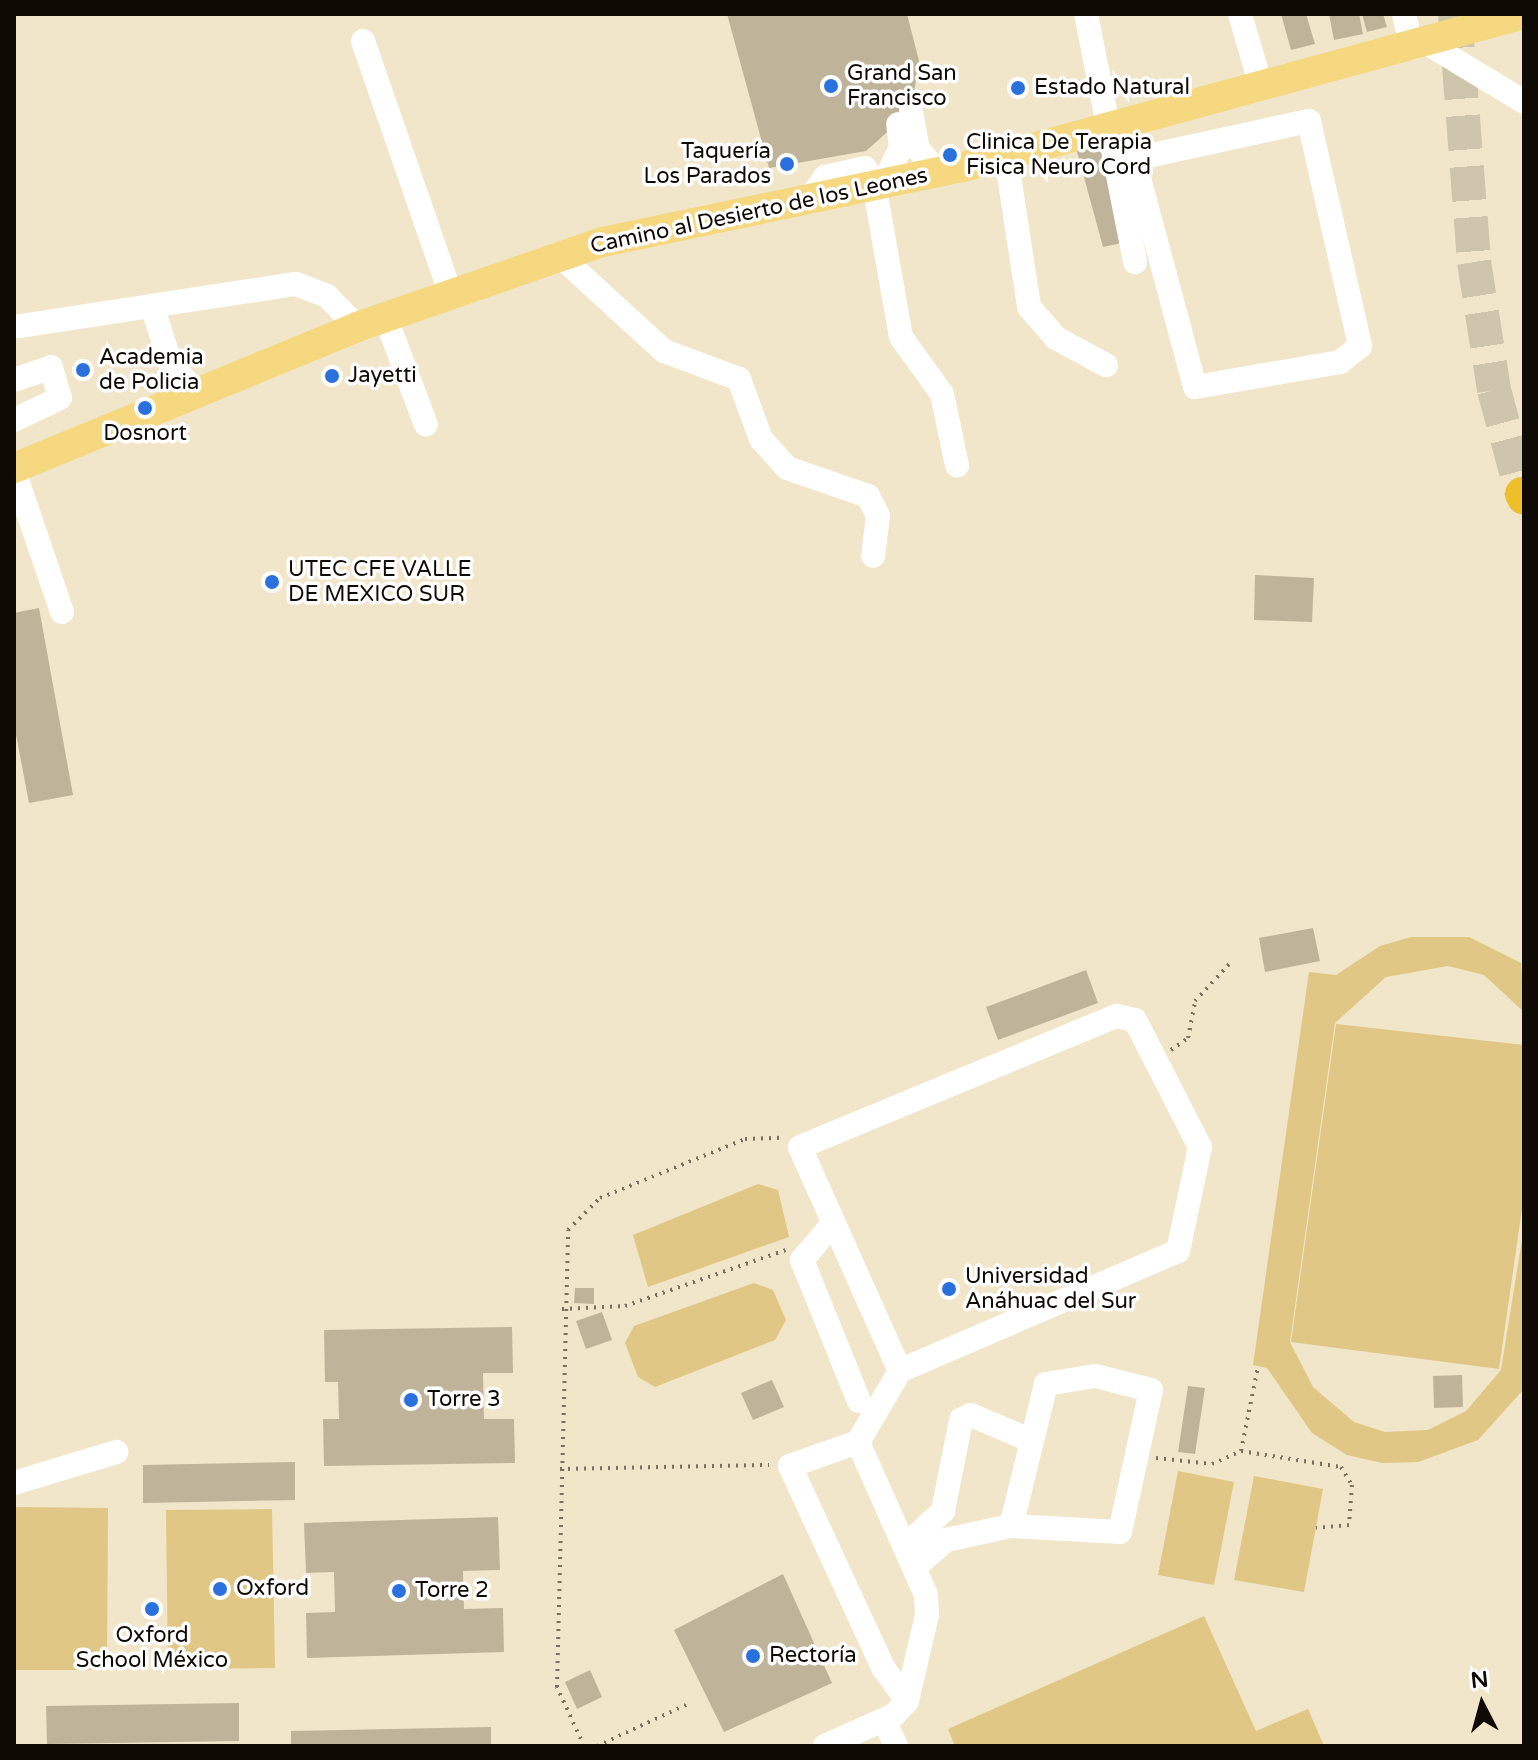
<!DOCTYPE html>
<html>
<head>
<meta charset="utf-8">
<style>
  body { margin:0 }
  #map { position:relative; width:1538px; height:1760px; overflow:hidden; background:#f1e6ca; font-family:"Varela Round",sans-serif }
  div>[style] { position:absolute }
  .green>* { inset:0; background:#e1c785 }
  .building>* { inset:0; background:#bfb49a }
  .highway-tunnel>* { height:34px; margin-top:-17px; transform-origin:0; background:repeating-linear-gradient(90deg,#cfc5ac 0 34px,transparent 0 51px) }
  .path>* { height:4px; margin-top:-2px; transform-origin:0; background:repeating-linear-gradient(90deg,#787160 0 2px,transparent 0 8px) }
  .minor>* { height:24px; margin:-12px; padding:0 12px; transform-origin:12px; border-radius:12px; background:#fff }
  .major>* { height:30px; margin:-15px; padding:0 15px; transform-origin:15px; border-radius:15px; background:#f5d880 }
  .highway>* { height:34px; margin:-17px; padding:0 17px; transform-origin:17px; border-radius:17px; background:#eebe2b }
  .dots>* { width:22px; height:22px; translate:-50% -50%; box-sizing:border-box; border:4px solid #fff; border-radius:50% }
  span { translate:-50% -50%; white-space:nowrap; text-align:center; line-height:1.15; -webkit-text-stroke:7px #fff; paint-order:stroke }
  .poi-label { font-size:22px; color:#0f0b04 }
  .left { translate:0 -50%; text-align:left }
  .right { translate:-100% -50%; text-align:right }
  .street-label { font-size:22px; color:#0f0b04 }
  .frame { position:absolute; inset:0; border:16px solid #0f0b04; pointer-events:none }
  .north { position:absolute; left:1442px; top:1664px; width:80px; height:80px; -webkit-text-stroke:6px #fff; paint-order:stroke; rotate:354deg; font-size:22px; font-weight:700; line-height:32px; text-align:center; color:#0f0b04 }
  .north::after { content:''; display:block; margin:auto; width:28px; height:36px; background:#0f0b04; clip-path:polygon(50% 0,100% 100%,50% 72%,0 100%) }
</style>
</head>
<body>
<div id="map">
  <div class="green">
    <i style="clip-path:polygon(1411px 937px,1469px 937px,1521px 963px,1524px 1012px,1484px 975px,1448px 966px,1386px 977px,1335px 1023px,1290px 1342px,1313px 1387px,1354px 1422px,1385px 1432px,1428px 1430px,1466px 1411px,1501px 1370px,1524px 1227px,1524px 1389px,1478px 1440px,1418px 1462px,1382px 1463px,1347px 1455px,1312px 1433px,1267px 1368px,1253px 1365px,1309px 972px,1336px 975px,1380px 946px)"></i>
    <i style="clip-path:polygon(1336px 1024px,1524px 1045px,1524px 1195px,1499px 1369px,1291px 1342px)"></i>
    <i style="clip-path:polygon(758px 1184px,778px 1190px,789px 1237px,648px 1287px,633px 1235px)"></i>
    <i style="clip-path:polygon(754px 1283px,773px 1290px,786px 1320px,775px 1340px,655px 1387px,638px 1377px,625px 1343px,634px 1326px)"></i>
    <i style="clip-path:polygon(1178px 1471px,1234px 1482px,1214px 1585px,1158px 1575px)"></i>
    <i style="clip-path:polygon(1254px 1476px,1323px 1489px,1304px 1592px,1234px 1580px)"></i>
    <i style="clip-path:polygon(14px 1507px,108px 1508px,107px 1670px,14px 1670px)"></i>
    <i style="clip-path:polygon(272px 1509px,275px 1668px,168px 1669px,166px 1510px)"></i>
    <i style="clip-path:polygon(1204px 1616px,1256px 1731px,1308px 1709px,1324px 1746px,955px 1746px,948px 1729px)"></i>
  </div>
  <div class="building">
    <i style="clip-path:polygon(907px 14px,919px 61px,911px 111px,866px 151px,769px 168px,727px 14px)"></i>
    <i style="clip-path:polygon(1281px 14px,1306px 14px,1315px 44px,1291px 50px)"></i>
    <i style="clip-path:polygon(1329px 14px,1359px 14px,1363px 34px,1334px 40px)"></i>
    <i style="clip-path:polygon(1362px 14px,1383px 14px,1387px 27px,1367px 32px)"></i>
    <i style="clip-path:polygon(1103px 129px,1131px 241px,1103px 247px,1073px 137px)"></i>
    <i style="clip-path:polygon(1255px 575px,1314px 578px,1312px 622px,1254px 620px)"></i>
    <i style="clip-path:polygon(39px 608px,73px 795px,29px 803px,14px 724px,14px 613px)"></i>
    <i style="clip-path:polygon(1313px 928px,1320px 961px,1265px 972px,1259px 938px)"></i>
    <i style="clip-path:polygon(1086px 970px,1098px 1003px,998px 1040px,986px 1007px)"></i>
    <i style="clip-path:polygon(575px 1288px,594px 1288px,594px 1304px,574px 1303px)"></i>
    <i style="clip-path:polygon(602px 1312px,612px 1340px,586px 1349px,576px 1321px)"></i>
    <i style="clip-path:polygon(512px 1327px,513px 1373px,483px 1373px,484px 1419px,514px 1419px,515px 1463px,324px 1466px,323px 1419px,339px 1419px,338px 1382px,325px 1382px,324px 1330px)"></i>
    <i style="clip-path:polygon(1462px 1375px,1463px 1407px,1434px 1408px,1433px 1376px)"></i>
    <i style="clip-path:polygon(772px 1380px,784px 1407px,753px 1420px,741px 1393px)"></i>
    <i style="clip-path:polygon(1188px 1386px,1205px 1388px,1195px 1454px,1178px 1452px)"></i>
    <i style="clip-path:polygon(295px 1462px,295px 1500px,143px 1503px,143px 1465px)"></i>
    <i style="clip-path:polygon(498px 1517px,500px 1570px,463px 1571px,464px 1609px,503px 1608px,504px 1652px,307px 1658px,306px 1613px,335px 1612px,334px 1572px,306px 1573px,304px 1523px)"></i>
    <i style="clip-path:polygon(783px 1574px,832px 1683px,724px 1732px,674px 1630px)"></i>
    <i style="clip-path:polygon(590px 1670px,602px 1697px,577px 1709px,565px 1682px)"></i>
    <i style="clip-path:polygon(239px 1703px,239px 1741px,47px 1744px,46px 1706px)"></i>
    <i style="clip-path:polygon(491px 1727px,491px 1746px,291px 1746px,291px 1731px)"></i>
  </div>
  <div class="highway-tunnel">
    <i style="left:1455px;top:14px;width:249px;rotate:85.6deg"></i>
    <i style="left:1474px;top:262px;width:130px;rotate:81.1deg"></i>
    <i style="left:1494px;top:390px;width:108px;rotate:74.9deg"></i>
  </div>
  <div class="path">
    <i style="left:1171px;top:1050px;width:21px;rotate:-35deg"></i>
    <i style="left:1188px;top:1038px;width:38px;rotate:-79deg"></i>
    <i style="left:1195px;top:1001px;width:54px;rotate:-47.2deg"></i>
    <i style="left:562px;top:1309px;width:63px;rotate:-2.7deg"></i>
    <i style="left:625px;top:1306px;width:170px;rotate:-19.2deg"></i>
    <i style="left:1241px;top:1451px;width:101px;rotate:9.1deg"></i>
    <i style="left:1341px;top:1467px;width:21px;rotate:59deg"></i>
    <i style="left:1352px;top:1485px;width:40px;rotate:94.3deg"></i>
    <i style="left:1349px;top:1525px;width:33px;rotate:175deg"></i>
    <i style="left:1156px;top:1458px;width:56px;rotate:6.1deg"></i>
    <i style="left:1212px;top:1464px;width:32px;rotate:-24deg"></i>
    <i style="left:1241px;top:1451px;width:86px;rotate:-78.6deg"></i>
    <i style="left:560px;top:1469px;width:209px;rotate:-1.1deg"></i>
    <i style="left:584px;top:1746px;width:65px;rotate:-114.6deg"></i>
    <i style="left:557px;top:1687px;width:457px;rotate:-88.6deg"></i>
    <i style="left:568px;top:1230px;width:45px;rotate:-45deg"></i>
    <i style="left:600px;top:1198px;width:157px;rotate:-22.1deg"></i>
    <i style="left:745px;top:1139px;width:36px;rotate:-2deg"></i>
    <i style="left:597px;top:1746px;width:102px;rotate:-24.8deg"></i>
  </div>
  <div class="minor">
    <i style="left:1086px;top:14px;width:253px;rotate:78.8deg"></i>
    <i style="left:1240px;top:14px;width:72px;rotate:73.8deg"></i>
    <i style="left:1404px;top:14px;width:35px;rotate:77deg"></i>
    <i style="left:363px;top:41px;width:266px;rotate:70.9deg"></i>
    <i style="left:1430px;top:45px;width:110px;rotate:31.2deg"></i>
    <i style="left:911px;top:111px;width:39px;rotate:80deg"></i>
    <i style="left:918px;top:149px;width:30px;rotate:49deg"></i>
    <i style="left:1309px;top:121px;width:231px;rotate:77.2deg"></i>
    <i style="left:1360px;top:346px;width:26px;rotate:141deg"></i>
    <i style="left:1340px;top:362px;width:147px;rotate:170.2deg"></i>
    <i style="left:1195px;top:387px;width:236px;rotate:-105deg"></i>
    <i style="left:1134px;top:159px;width:179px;rotate:-12.3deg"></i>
    <i style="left:1006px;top:156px;width:153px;rotate:81.3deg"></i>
    <i style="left:1029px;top:307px;width:41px;rotate:48.9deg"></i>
    <i style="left:1056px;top:338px;width:57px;rotate:28.4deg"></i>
    <i style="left:884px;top:182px;width:39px;rotate:-64deg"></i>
    <i style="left:901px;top:147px;width:23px;rotate:-97deg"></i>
    <i style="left:810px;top:198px;width:26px;rotate:-54deg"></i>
    <i style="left:825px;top:177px;width:41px;rotate:-12.7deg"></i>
    <i style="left:865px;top:168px;width:18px;rotate:61deg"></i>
    <i style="left:874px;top:184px;width:155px;rotate:80deg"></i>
    <i style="left:901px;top:337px;width:70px;rotate:54.3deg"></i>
    <i style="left:942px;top:394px;width:73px;rotate:78.1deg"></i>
    <i style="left:560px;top:256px;width:141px;rotate:42.4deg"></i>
    <i style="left:664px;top:351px;width:80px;rotate:20.5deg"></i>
    <i style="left:739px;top:379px;width:64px;rotate:69.9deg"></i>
    <i style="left:761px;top:439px;width:39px;rotate:48deg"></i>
    <i style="left:787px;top:468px;width:86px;rotate:19.1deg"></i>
    <i style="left:868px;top:496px;width:22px;rotate:63deg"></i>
    <i style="left:878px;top:516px;width:40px;rotate:97.1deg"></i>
    <i style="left:152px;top:306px;width:62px;rotate:72.1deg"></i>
    <i style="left:171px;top:365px;width:40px;rotate:46deg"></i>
    <i style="left:385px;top:316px;width:116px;rotate:69.4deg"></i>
    <i style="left:14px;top:327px;width:285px;rotate:-8.7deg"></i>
    <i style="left:296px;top:284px;width:33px;rotate:21deg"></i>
    <i style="left:327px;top:296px;width:43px;rotate:45.9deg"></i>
    <i style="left:14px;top:380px;width:39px;rotate:-19deg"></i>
    <i style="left:51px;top:367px;width:32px;rotate:74deg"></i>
    <i style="left:60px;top:398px;width:51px;rotate:154.4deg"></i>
    <i style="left:14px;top:471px;width:149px;rotate:71.2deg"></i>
    <i style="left:831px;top:1226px;width:45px;rotate:130.5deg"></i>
    <i style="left:802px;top:1260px;width:152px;rotate:68deg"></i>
    <i style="left:900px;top:1371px;width:245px;rotate:-114.1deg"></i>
    <i style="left:800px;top:1147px;width:343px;rotate:-22.5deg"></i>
    <i style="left:1117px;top:1016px;width:18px;rotate:13deg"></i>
    <i style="left:1135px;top:1020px;width:143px;rotate:62.9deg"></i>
    <i style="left:1200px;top:1147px;width:106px;rotate:101.9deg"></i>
    <i style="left:1178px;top:1251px;width:303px;rotate:156.7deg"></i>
    <i style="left:900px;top:1371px;width:82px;rotate:120.6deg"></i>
    <i style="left:858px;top:1442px;width:72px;rotate:160.6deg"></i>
    <i style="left:790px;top:1466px;width:224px;rotate:65.2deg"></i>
    <i style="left:884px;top:1669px;width:39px;rotate:54deg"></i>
    <i style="left:14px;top:1483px;width:107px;rotate:-16.9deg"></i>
    <i style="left:905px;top:1546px;width:52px;rotate:-42.6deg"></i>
    <i style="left:943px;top:1511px;width:93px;rotate:-78.8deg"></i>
    <i style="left:961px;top:1420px;width:11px;rotate:-27deg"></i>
    <i style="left:971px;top:1415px;width:64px;rotate:23deg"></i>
    <i style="left:914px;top:1568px;width:43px;rotate:-41.2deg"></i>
    <i style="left:946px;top:1540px;width:66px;rotate:-12.2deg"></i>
    <i style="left:1011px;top:1526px;width:109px;rotate:3.2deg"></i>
    <i style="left:1120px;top:1532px;width:145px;rotate:-77.7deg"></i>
    <i style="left:1151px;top:1390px;width:58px;rotate:-166deg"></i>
    <i style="left:1095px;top:1376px;width:50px;rotate:170.7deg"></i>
    <i style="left:1046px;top:1384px;width:146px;rotate:103.8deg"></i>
    <i style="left:884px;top:1720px;width:29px;rotate:65deg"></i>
    <i style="left:825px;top:1746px;width:76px;rotate:-24.2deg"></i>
    <i style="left:894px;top:1715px;width:19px;rotate:-47deg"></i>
    <i style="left:907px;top:1701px;width:88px;rotate:-76.9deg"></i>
    <i style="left:927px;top:1615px;width:20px;rotate:-93deg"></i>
    <i style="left:926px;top:1595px;width:167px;rotate:-114deg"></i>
  </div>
  <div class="major">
    <i style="left:14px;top:468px;width:371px;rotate:-22.3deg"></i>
    <i style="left:357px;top:327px;width:260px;rotate:-19.1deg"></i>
    <i style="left:603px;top:242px;width:375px;rotate:-11.8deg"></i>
    <i style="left:970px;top:165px;width:574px;rotate:-15.25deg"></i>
  </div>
  <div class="highway">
    <i style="left:1522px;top:494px;width:4px;rotate:63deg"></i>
  </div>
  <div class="dots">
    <i style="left:831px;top:86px;background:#2b71de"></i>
    <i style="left:1018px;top:88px;background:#2b71de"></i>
    <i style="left:950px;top:155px;background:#2b71de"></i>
    <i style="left:787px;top:164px;background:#2b71de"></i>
    <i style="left:83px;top:370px;background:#2b71de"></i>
    <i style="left:332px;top:376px;background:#2b71de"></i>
    <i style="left:145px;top:408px;background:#2b71de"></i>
    <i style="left:272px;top:582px;background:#2b71de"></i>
    <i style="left:949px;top:1289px;background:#2b71de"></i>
    <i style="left:411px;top:1400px;background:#2b71de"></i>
    <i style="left:220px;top:1589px;background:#2b71de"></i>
    <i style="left:399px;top:1591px;background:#2b71de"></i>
    <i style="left:152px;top:1609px;background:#2b71de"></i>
    <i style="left:753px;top:1656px;background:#2b71de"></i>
  </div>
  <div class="poi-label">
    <span class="left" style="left:847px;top:86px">Grand San<br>Francisco</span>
    <span class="left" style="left:1034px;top:88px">Estado Natural</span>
    <span class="left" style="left:966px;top:155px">Clinica De Terapia<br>Fisica Neuro Cord</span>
    <span class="right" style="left:771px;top:164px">Taquería<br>Los Parados</span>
    <span class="left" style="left:99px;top:370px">Academia<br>de Policia</span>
    <span class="left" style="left:348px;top:376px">Jayetti</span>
    <span style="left:145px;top:434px">Dosnort</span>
    <span class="left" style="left:288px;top:582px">UTEC CFE VALLE<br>DE MEXICO SUR</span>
    <span class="left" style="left:965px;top:1289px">Universidad<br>Anáhuac del Sur</span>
    <span class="left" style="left:427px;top:1400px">Torre 3</span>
    <span class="left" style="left:236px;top:1589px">Oxford</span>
    <span class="left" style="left:415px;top:1591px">Torre 2</span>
    <span style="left:152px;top:1648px">Oxford<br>School México</span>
    <span class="left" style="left:769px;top:1656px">Rectoría</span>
  </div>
  <div class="street-label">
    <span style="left:759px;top:211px;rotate:-12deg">Camino al Desierto de los Leones</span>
  </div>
  <div class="frame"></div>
  <div class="north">N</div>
</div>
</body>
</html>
